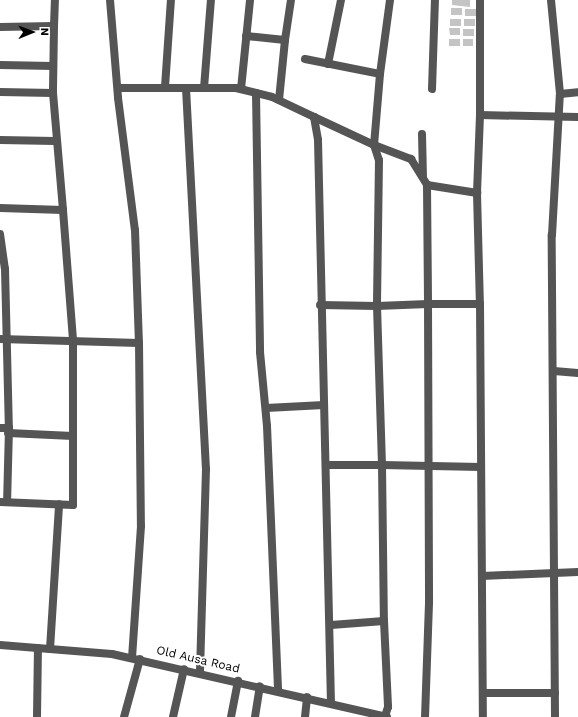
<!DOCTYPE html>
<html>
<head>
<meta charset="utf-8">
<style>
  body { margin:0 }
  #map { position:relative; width:578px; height:717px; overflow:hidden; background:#fff; font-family:"Work Sans",sans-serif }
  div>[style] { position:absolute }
  .building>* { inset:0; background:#c4c4c4 }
  .minor>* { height:8px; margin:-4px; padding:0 4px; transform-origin:4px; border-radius:4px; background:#555 }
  span { translate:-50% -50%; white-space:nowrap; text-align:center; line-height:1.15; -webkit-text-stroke:4px #fff; paint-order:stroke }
  .street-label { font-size:12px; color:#000 }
  .north { position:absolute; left:12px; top:12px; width:40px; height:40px; -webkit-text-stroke:3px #fff; paint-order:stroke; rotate:89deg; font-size:11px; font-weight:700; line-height:16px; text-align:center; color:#000 }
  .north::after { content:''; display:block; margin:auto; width:14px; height:18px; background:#000; clip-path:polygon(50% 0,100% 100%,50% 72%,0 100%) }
</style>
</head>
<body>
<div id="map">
  <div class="building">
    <i style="clip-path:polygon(452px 0,470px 0,470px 7px,452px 5px)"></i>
    <i style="clip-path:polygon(451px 8px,462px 8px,462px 15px,451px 15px)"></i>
    <i style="clip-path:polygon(465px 9px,476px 9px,476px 16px,465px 16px)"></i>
    <i style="clip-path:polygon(450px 19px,461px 19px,461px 26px,450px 26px)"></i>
    <i style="clip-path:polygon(464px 19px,475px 19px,475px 26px,464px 26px)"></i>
    <i style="clip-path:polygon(449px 28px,460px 28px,460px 35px,450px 35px)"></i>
    <i style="clip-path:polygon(463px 29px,474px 29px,474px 36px,463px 36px)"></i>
    <i style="clip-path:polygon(449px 39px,460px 39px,460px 46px,449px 46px)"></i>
    <i style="clip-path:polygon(463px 39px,473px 39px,473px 46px,463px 46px)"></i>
  </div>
  <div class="minor">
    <i style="left:110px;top:0;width:98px;rotate:85.3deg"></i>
    <i style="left:118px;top:98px;width:133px;rotate:82.7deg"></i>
    <i style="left:135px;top:230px;width:113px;rotate:88deg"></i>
    <i style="left:480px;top:0;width:115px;rotate:90deg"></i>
    <i style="left:551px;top:0;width:94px;rotate:84.5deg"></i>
    <i style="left:54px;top:26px;width:67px;rotate:90.9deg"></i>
    <i style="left:53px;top:93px;width:117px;rotate:85.1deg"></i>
    <i style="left:0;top:27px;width:54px;rotate:-1.1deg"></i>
    <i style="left:54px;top:26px;width:26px;rotate:-88deg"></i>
    <i style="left:246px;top:36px;width:39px;rotate:6deg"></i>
    <i style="left:285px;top:40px;width:60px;rotate:95.7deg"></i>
    <i style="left:285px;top:40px;width:40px;rotate:-81.5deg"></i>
    <i style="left:305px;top:59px;width:76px;rotate:11.3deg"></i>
    <i style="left:380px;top:74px;width:71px;rotate:94.8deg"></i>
    <i style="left:374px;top:145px;width:40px;rotate:21deg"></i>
    <i style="left:411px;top:159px;width:31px;rotate:58deg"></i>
    <i style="left:427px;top:185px;width:51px;rotate:9.1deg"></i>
    <i style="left:477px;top:193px;width:111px;rotate:88.5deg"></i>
    <i style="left:328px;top:64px;width:65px;rotate:-78.5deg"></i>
    <i style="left:0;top:65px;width:53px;rotate:1.1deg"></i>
    <i style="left:380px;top:74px;width:75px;rotate:-82.3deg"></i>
    <i style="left:165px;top:87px;width:87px;rotate:-86.1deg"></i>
    <i style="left:118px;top:88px;width:118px"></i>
    <i style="left:236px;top:88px;width:37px;rotate:14deg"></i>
    <i style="left:272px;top:97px;width:47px;rotate:25.5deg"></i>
    <i style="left:314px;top:117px;width:23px;rotate:80deg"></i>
    <i style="left:318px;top:140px;width:563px;rotate:88.68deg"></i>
    <i style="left:186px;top:88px;width:382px;rotate:87deg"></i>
    <i style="left:206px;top:469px;width:203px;rotate:91.7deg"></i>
    <i style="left:204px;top:88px;width:88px;rotate:-85.5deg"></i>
    <i style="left:241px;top:89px;width:89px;rotate:-84.2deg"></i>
    <i style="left:432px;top:89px;width:89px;rotate:-88.1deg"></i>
    <i style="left:0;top:92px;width:53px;rotate:1.1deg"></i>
    <i style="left:256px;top:93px;width:259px;rotate:89.1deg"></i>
    <i style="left:260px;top:352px;width:74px;rotate:84.6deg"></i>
    <i style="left:267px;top:426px;width:264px;rotate:87.6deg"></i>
    <i style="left:314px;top:117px;width:66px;rotate:25deg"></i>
    <i style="left:374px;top:145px;width:16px;rotate:72deg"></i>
    <i style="left:379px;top:160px;width:146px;rotate:90.8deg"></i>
    <i style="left:377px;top:306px;width:51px;rotate:-2.2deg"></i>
    <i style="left:428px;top:304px;width:299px;rotate:89.8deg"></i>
    <i style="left:429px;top:603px;width:114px;rotate:92deg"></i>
    <i style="left:422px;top:134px;width:43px;rotate:88.7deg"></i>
    <i style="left:0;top:140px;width:55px;rotate:1deg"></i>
    <i style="left:427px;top:185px;width:119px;rotate:89.5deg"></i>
    <i style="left:428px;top:304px;width:52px"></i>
    <i style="left:480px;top:304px;width:413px;rotate:89.6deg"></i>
    <i style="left:477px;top:193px;width:78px;rotate:-87.8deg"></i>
    <i style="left:480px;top:115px;width:98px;rotate:1.2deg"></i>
    <i style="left:0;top:208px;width:63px;rotate:1.8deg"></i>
    <i style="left:63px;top:210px;width:131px;rotate:85.6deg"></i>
    <i style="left:73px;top:341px;width:164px;rotate:90deg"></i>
    <i style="left:73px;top:505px;width:73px;rotate:-177.6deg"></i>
    <i style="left:0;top:234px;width:35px;rotate:82deg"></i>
    <i style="left:5px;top:269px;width:159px;rotate:88.6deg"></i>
    <i style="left:320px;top:305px;width:57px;rotate:1deg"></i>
    <i style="left:377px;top:306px;width:159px;rotate:88.2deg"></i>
    <i style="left:382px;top:465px;width:99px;rotate:1.2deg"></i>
    <i style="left:0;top:339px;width:139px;rotate:1.6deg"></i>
    <i style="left:139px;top:343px;width:183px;rotate:89.4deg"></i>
    <i style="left:141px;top:526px;width:131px;rotate:93.9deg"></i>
    <i style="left:554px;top:371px;width:24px;rotate:5deg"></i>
    <i style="left:266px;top:408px;width:58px;rotate:-3deg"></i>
    <i style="left:0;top:428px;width:9px"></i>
    <i style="left:9px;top:428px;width:74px;rotate:91.5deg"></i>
    <i style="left:8px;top:433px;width:65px;rotate:2.6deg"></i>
    <i style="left:326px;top:465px;width:56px"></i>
    <i style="left:382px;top:465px;width:156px;rotate:89.3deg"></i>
    <i style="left:482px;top:576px;width:96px;rotate:-2.4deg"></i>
    <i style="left:331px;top:625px;width:53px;rotate:-4.3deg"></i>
    <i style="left:384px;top:621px;width:86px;rotate:87.3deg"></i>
    <i style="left:388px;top:707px;width:9px;rotate:108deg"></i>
    <i style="left:0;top:645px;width:112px;rotate:4.6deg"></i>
    <i style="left:112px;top:654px;width:282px;rotate:12.9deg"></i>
    <i style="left:50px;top:649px;width:145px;rotate:-86.4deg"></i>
    <i style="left:483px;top:693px;width:72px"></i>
    <i style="left:37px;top:717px;width:69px;rotate:-89.2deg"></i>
    <i style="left:124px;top:717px;width:60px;rotate:-74.6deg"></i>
    <i style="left:173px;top:717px;width:49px;rotate:-77.1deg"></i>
    <i style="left:231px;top:717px;width:37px;rotate:-79deg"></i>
    <i style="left:255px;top:717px;width:31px;rotate:-81deg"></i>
    <i style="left:305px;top:717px;width:20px;rotate:-84deg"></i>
    <i style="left:555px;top:717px;width:482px;rotate:-90.4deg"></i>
    <i style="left:552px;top:235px;width:141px;rotate:-86.8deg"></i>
    <i style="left:560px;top:94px;width:18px;rotate:-6deg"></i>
  </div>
  <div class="street-label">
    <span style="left:198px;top:660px;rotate:13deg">Old Ausa Road</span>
  </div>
  <div class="north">N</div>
</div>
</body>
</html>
